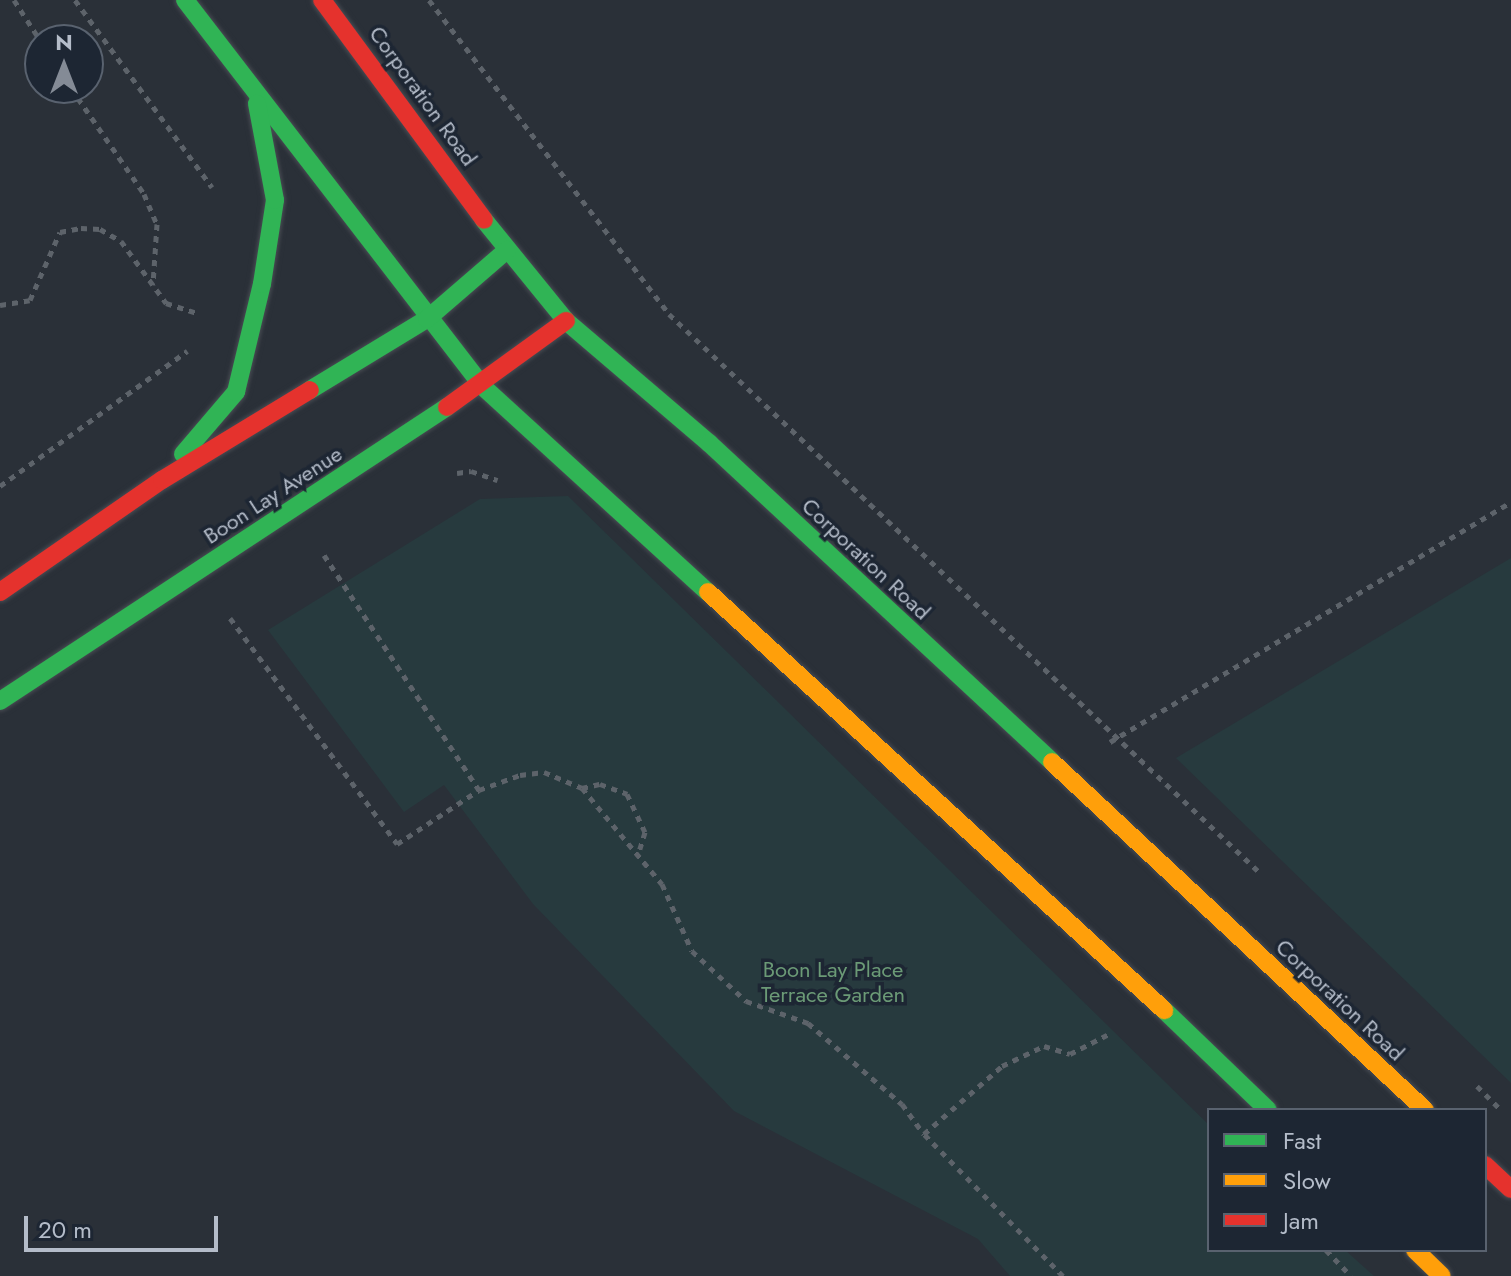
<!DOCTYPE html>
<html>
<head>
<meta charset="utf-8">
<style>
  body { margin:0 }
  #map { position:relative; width:1511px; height:1276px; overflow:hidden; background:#2a3038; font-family:Jost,sans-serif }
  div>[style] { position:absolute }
  .green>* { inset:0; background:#273a3e }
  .path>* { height:5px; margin-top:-2.5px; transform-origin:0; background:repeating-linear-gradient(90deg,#5d636a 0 6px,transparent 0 12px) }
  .roads { filter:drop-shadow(0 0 2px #484c53) drop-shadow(0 0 2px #484c53) }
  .fast>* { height:18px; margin:-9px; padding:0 9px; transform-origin:9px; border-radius:9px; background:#30b455 }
  .slow>* { height:18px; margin:-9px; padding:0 9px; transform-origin:9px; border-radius:9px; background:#ff9f0a }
  .jam>* { height:18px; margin:-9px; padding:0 9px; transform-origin:9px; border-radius:9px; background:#e5322d }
  span { translate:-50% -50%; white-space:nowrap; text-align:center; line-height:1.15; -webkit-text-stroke:7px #1d2633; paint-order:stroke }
  .street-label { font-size:22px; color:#b4bcc9 }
  .park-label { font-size:22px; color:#6b9a76 }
  .legend { position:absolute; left:1207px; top:1108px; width:280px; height:144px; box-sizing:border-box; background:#1d2633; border:2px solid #59626f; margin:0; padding:10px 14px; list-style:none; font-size:24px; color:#b4bcc9 }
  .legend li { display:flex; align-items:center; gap:16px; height:40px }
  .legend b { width:40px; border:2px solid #59626f }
  .north { position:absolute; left:24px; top:24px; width:80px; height:80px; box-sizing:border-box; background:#1d2633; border:2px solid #59626f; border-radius:50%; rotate:0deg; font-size:22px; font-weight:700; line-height:32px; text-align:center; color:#b4bcc9 }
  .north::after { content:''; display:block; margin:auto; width:28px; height:36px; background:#848b96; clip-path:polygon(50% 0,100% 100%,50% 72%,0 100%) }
  .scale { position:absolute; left:24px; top:1216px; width:194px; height:36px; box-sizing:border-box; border:4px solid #b4bcc9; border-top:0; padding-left:10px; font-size:24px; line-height:28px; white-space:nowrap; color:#b4bcc9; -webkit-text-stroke:6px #1d2633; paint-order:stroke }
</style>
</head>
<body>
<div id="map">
  <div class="green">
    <i style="clip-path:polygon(568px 496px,1209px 1125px,1209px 1250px,1345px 1250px,1374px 1276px,1010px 1276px,978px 1239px,734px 1111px,533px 904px,444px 785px,404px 812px,268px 630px,480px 499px)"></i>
    <i style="clip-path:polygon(1511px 558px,1511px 1083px,1176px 758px)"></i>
  </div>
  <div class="path">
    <i style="left:14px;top:0;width:48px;rotate:57deg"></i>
    <i style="left:75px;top:0;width:232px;rotate:53.8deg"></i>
    <i style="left:429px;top:0;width:395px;rotate:52.6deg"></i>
    <i style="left:669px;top:314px;width:812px;rotate:43.4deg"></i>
    <i style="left:71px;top:88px;width:129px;rotate:55.4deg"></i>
    <i style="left:144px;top:194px;width:33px;rotate:67deg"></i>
    <i style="left:157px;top:224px;width:61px;rotate:93.8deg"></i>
    <i style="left:0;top:305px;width:30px;rotate:-9deg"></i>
    <i style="left:30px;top:300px;width:74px;rotate:-66.2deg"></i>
    <i style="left:60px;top:232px;width:21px;rotate:-11deg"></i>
    <i style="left:81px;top:228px;width:19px;rotate:3deg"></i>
    <i style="left:100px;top:229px;width:24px;rotate:30deg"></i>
    <i style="left:121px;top:241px;width:77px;rotate:54deg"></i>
    <i style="left:166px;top:303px;width:33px;rotate:18deg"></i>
    <i style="left:457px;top:473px;width:14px;rotate:-8deg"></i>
    <i style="left:471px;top:471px;width:28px;rotate:19deg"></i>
    <i style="left:0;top:486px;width:231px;rotate:-35.8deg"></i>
    <i style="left:324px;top:555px;width:282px;rotate:56.6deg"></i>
    <i style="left:230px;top:618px;width:281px;rotate:53.5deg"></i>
    <i style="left:397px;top:844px;width:98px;rotate:-33.4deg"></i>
    <i style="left:479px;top:790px;width:44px;rotate:-20.1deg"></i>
    <i style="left:520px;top:775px;width:24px;rotate:-7deg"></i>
    <i style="left:544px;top:772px;width:41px;rotate:22.8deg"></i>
    <i style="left:582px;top:788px;width:125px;rotate:50.2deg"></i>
    <i style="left:662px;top:884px;width:73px;rotate:65.9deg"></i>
    <i style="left:692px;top:951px;width:74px;rotate:42.8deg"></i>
    <i style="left:746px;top:1001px;width:66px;rotate:19.5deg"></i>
    <i style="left:808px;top:1023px;width:124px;rotate:40.8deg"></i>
    <i style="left:902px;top:1104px;width:37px;rotate:54deg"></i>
    <i style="left:1110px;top:742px;width:467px;rotate:-30.9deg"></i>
    <i style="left:582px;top:788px;width:18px;rotate:-13deg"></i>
    <i style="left:600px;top:784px;width:29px;rotate:20deg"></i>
    <i style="left:627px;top:794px;width:42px;rotate:64.7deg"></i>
    <i style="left:645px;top:832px;width:21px;rotate:107deg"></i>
    <i style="left:1477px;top:1086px;width:34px;rotate:45deg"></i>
    <i style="left:1326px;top:1250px;width:36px;rotate:46deg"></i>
    <i style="left:1063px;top:1276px;width:199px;rotate:-134.4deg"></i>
    <i style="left:924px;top:1134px;width:103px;rotate:-41.1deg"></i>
    <i style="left:1002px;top:1066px;width:47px;rotate:-25.5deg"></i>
    <i style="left:1044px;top:1046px;width:27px;rotate:17deg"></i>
    <i style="left:1070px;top:1054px;width:42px;rotate:-27.2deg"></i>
  </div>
  <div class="roads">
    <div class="fast">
      <i style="left:185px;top:0;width:486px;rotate:52.4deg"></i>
      <i style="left:481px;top:385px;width:307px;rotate:42.4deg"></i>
      <i style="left:484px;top:220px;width:130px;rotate:50.9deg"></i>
      <i style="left:566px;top:321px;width:188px;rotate:40.5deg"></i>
      <i style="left:709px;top:443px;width:468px;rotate:42.9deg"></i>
      <i style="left:310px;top:390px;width:137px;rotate:-31.3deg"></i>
      <i style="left:427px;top:319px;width:106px;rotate:-40.8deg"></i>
      <i style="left:183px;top:454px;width:82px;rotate:-49.5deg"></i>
      <i style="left:236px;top:392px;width:111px;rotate:-76.5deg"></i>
      <i style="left:262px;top:284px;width:85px;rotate:-81.2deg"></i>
      <i style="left:275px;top:200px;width:98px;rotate:-100.6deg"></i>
      <i style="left:0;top:701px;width:535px;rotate:-33.33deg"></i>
      <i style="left:1164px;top:1010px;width:144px;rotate:43.9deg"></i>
    </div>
    <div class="slow">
      <i style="left:708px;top:592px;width:619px;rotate:42.51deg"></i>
      <i style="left:1052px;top:762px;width:510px;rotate:43.01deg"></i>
      <i style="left:1415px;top:1250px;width:37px;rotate:44deg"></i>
    </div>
    <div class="jam">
      <i style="left:322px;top:0;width:273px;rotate:53.6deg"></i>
      <i style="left:447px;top:407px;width:147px;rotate:-35.9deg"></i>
      <i style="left:0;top:592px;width:197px;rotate:-34.7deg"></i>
      <i style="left:162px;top:480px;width:173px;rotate:-31.3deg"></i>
      <i style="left:1485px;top:1165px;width:35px;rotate:43deg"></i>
    </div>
  </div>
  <div class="street-label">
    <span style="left:423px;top:96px;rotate:54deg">Corporation Road</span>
    <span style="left:273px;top:495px;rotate:-33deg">Boon Lay Avenue</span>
    <span style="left:866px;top:559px;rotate:43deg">Corporation Road</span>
    <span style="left:1340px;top:1000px;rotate:43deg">Corporation Road</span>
  </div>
  <div class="park-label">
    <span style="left:833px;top:982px">Boon Lay Place<br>Terrace Garden</span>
  </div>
  <ul class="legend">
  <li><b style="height:10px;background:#30b455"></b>Fast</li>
  <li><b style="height:10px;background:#ff9f0a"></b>Slow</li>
  <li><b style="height:10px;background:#e5322d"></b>Jam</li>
  </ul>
  <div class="north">N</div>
  <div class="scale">20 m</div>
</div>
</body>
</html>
